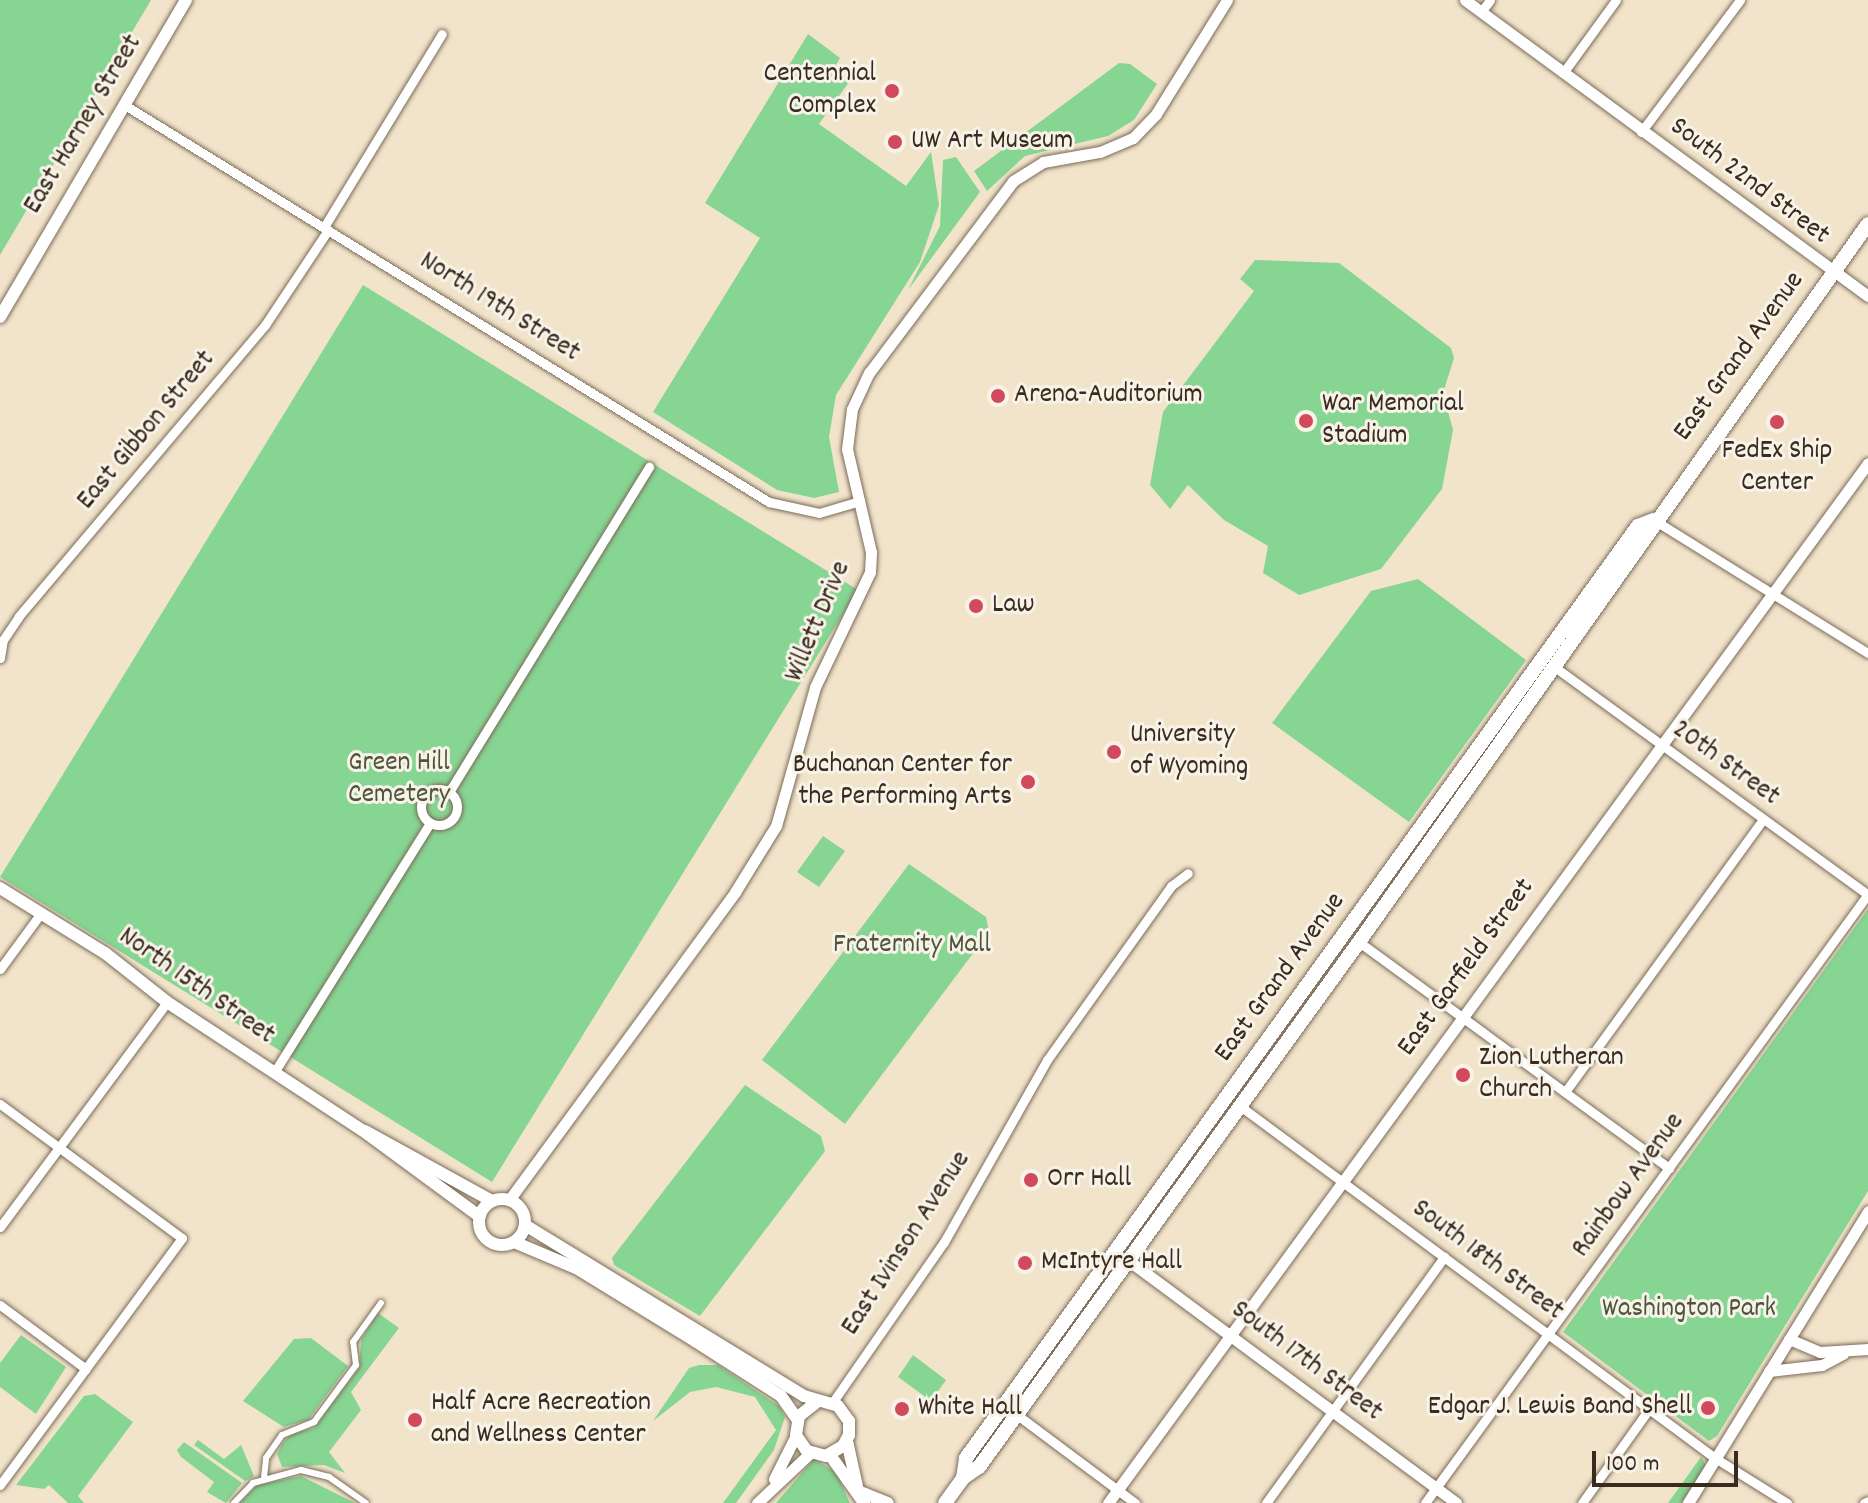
<!DOCTYPE html>
<html>
<head>
<meta charset="utf-8">
<style>
  body { margin:0 }
  #map { position:relative; width:1868px; height:1503px; overflow:hidden; background:#f2e4ca; font-family:Dekko,sans-serif }
  div>[style] { position:absolute }
  .green>* { inset:0; background:#87d593 }
  .roads { filter:drop-shadow(0 0 2px #7b6b5a) drop-shadow(0 0 2px #7b6b5a) }
  .pedestrian>* { height:6px; margin:-3px; padding:0 3px; transform-origin:3px; border-radius:3px; background:#fff }
  .minor>* { height:9px; margin:-4.5px; padding:0 4.5px; transform-origin:4.5px; border-radius:4.5px; background:#fff }
  .minor>.ring { margin:-4.5px; padding:0; box-sizing:content-box; background:none; border:9px solid #fff; border-radius:50% }
  .tertiary>* { height:11px; margin:-5.5px; padding:0 5.5px; transform-origin:5.5px; border-radius:5.5px; background:#fff }
  .secondary>* { height:12px; margin:-6px; padding:0 6px; transform-origin:6px; border-radius:6px; background:#fff }
  .secondary>.ring { margin:-6px; padding:0; box-sizing:content-box; background:none; border:12px solid #fff; border-radius:50% }
  .primary>* { height:14px; margin:-7px; padding:0 7px; transform-origin:7px; border-radius:7px; background:#fff }
  .dots>* { width:22px; height:22px; translate:-50% -50%; box-sizing:border-box; border:4px solid #f7f3e8; border-radius:50% }
  span { translate:-50% -50%; white-space:nowrap; text-align:center; line-height:1.15; -webkit-text-stroke:6px #f7f3e8; paint-order:stroke }
  .poi-label { font-size:28px; color:#3b2a1e }
  .right { translate:-100% -50%; text-align:right }
  .left { translate:0 -50%; text-align:left }
  .street-label { font-size:28px; color:#3b2a1e }
  .park-label { font-size:28px; color:#4e553b }
  .scale { position:absolute; left:1592px; top:1451px; width:146px; height:36px; box-sizing:border-box; border:4px solid #3b2a1e; border-top:0; padding-left:10px; font-size:24px; line-height:28px; white-space:nowrap; color:#3b2a1e; -webkit-text-stroke:6px #f7f3e8; paint-order:stroke }
</style>
</head>
<body>
<div id="map">
  <div class="green">
    <i style="clip-path:polygon(0 0,151px 0,0 255px)"></i>
    <i style="clip-path:polygon(808px 34px,840px 58px,836px 65px,849px 82px,819px 124px,906px 186px,931px 152px,939px 205px,920px 262px,836px 395px,829px 437px,839px 492px,814px 498px,777px 490px,653px 412px,760px 238px,705px 203px)"></i>
    <i style="clip-path:polygon(1119px 63px,1130px 64px,1157px 84px,1134px 120px,1108px 136px,1025px 156px,987px 191px,974px 171px)"></i>
    <i style="clip-path:polygon(956px 157px,980px 192px,908px 290px,940px 226px,943px 160px)"></i>
    <i style="clip-path:polygon(1255px 260px,1339px 263px,1451px 348px,1454px 358px,1443px 393px,1453px 430px,1442px 489px,1381px 569px,1299px 595px,1263px 573px,1268px 546px,1224px 520px,1188px 485px,1170px 509px,1150px 485px,1163px 412px,1254px 291px,1240px 279px)"></i>
    <i style="clip-path:polygon(363px 285px,858px 590px,492px 1182px,0 877px)"></i>
    <i style="clip-path:polygon(1418px 579px,1526px 660px,1409px 822px,1272px 723px,1371px 591px)"></i>
    <i style="clip-path:polygon(823px 836px,845px 851px,819px 887px,797px 872px)"></i>
    <i style="clip-path:polygon(909px 864px,986px 917px,989px 932px,845px 1124px,762px 1060px)"></i>
    <i style="clip-path:polygon(1868px 909px,1868px 1191px,1717px 1436px,1709px 1441px,1563px 1332px)"></i>
    <i style="clip-path:polygon(745px 1085px,821px 1136px,825px 1151px,700px 1316px,614px 1265px,612px 1258px)"></i>
    <i style="clip-path:polygon(378px 1313px,399px 1328px,351px 1392px,361px 1410px,329px 1452px,345px 1473px,324px 1465px,282px 1467px,277px 1454px,282px 1444px,291px 1434px,314px 1428px,359px 1368px,361px 1340px)"></i>
    <i style="clip-path:polygon(21px 1335px,66px 1367px,36px 1414px,0 1387px,0 1363px)"></i>
    <i style="clip-path:polygon(311px 1338px,348px 1366px,308px 1420px,284px 1427px,243px 1401px,294px 1339px)"></i>
    <i style="clip-path:polygon(913px 1355px,946px 1380px,931px 1401px,898px 1377px)"></i>
    <i style="clip-path:polygon(699px 1365px,718px 1365px,779px 1406px,785px 1417px,774px 1450px,736px 1503px,723px 1503px,776px 1430px,755px 1397px,716px 1387px,690px 1392px,653px 1421px,689px 1368px)"></i>
    <i style="clip-path:polygon(95px 1394px,133px 1422px,78px 1496px,84px 1503px,68px 1503px,49px 1485px,44px 1489px,16px 1485px,84px 1396px)"></i>
    <i style="clip-path:polygon(198px 1440px,224px 1459px,241px 1445px,254px 1476px,245px 1481px,194px 1445px)"></i>
    <i style="clip-path:polygon(184px 1442px,242px 1483px,226px 1503px,207px 1492px,214px 1482px,181px 1457px,177px 1450px)"></i>
    <i style="clip-path:polygon(1701px 1457px,1706px 1465px,1681px 1503px,1668px 1503px)"></i>
    <i style="clip-path:polygon(814px 1459px,836px 1472px,850px 1503px,776px 1503px)"></i>
    <i style="clip-path:polygon(301px 1476px,355px 1503px,240px 1503px,257px 1485px)"></i>
  </div>
  <div class="roads">
    <div class="pedestrian">
      <i style="left:264px;top:1478px;width:20px;rotate:-84deg"></i>
      <i style="left:266px;top:1458px;width:28px;rotate:-55deg"></i>
      <i style="left:282px;top:1435px;width:35px;rotate:-22deg"></i>
      <i style="left:314px;top:1422px;width:71px;rotate:-53.6deg"></i>
      <i style="left:356px;top:1365px;width:23px;rotate:-97deg"></i>
      <i style="left:353px;top:1342px;width:48px;rotate:-54.3deg"></i>
      <i style="left:234px;top:1503px;width:28px;rotate:-46deg"></i>
      <i style="left:253px;top:1483px;width:50px;rotate:-15.2deg"></i>
      <i style="left:301px;top:1470px;width:29px;rotate:14deg"></i>
      <i style="left:329px;top:1477px;width:45px;rotate:35.1deg"></i>
    </div>
    <div class="minor">
      <i style="left:1481px;top:12px;width:15px;rotate:-53deg"></i>
      <i style="left:1563px;top:73px;width:90px;rotate:-54deg"></i>
      <i style="left:123px;top:104px;width:759px;rotate:31.64deg"></i>
      <i style="left:769px;top:502px;width:51px;rotate:12.4deg"></i>
      <i style="left:819px;top:513px;width:43px;rotate:-16.3deg"></i>
      <i style="left:1641px;top:132px;width:165px;rotate:-53.1deg"></i>
      <i style="left:324px;top:227px;width:226px;rotate:-58.6deg"></i>
      <i style="left:1654px;top:520px;width:252px;rotate:31.9deg"></i>
      <i style="left:0;top:658px;width:18px;rotate:-81deg"></i>
      <i style="left:3px;top:640px;width:29px;rotate:-56deg"></i>
      <i style="left:19px;top:616px;width:381px;rotate:-49.8deg"></i>
      <i style="left:265px;top:325px;width:114px;rotate:-56.4deg"></i>
      <i style="left:1556px;top:668px;width:386px;rotate:36deg"></i>
      <i class="ring" style="left:421px;top:789px;width:27px;height:27px"></i>
      <i style="left:449px;top:792px;width:382px;rotate:-58.4deg"></i>
      <i style="left:1359px;top:942px;width:384px;rotate:36.1deg"></i>
      <i style="left:0;top:969px;width:69px;rotate:-53.8deg"></i>
      <i style="left:275px;top:1071px;width:292px;rotate:-58deg"></i>
      <i style="left:1565px;top:1092px;width:337px;rotate:-54deg"></i>
      <i style="left:0;top:1104px;width:226px;rotate:36.4deg"></i>
      <i style="left:182px;top:1238px;width:307px;rotate:126.4deg"></i>
      <i style="left:1240px;top:1106px;width:591px;rotate:36.54deg"></i>
      <i style="left:1715px;top:1458px;width:85px;rotate:32deg"></i>
      <i style="left:0;top:1227px;width:280px;rotate:-53.4deg"></i>
      <i style="left:0;top:1305px;width:107px;rotate:36.7deg"></i>
      <i style="left:832px;top:1403px;width:196px;rotate:-55.2deg"></i>
      <i style="left:944px;top:1242px;width:209px;rotate:-60.5deg"></i>
      <i style="left:1047px;top:1060px;width:214px;rotate:-54.5deg"></i>
      <i style="left:1171px;top:886px;width:21px;rotate:-37deg"></i>
      <i style="left:1016px;top:1414px;width:149px;rotate:36.8deg"></i>
      <i style="left:1266px;top:1503px;width:304px;rotate:-54.1deg"></i>
      <i style="left:1425px;top:1503px;width:753px;rotate:-53.97deg"></i>
      <i style="left:1582px;top:1503px;width:115px;rotate:-54.5deg"></i>
      <i style="left:1864px;top:1503px;width:4px;rotate:-27deg"></i>
    </div>
    <div class="tertiary">
      <i style="left:1465px;top:0;width:500px;rotate:36.3deg"></i>
      <i style="left:509px;top:1200px;width:382px;rotate:-53.7deg"></i>
      <i style="left:735px;top:892px;width:78px;rotate:-58.2deg"></i>
      <i style="left:776px;top:826px;width:144px;rotate:-74.3deg"></i>
      <i style="left:815px;top:687px;width:127px;rotate:-64.4deg"></i>
      <i style="left:870px;top:572px;width:20px;rotate:-87deg"></i>
      <i style="left:871px;top:552px;width:106px;rotate:-103.1deg"></i>
      <i style="left:847px;top:449px;width:40px;rotate:-82.9deg"></i>
      <i style="left:852px;top:409px;width:40px;rotate:-65deg"></i>
      <i style="left:869px;top:373px;width:240px;rotate:-53.1deg"></i>
      <i style="left:1013px;top:181px;width:36px;rotate:-32deg"></i>
      <i style="left:1043px;top:162px;width:58px;rotate:-10deg"></i>
      <i style="left:1100px;top:152px;width:36px;rotate:-23deg"></i>
      <i style="left:1133px;top:138px;width:33px;rotate:-46deg"></i>
      <i style="left:1156px;top:114px;width:134px;rotate:-58.1deg"></i>
      <i style="left:1128px;top:1260px;width:408px;rotate:36.5deg"></i>
      <i style="left:1789px;top:1339px;width:34px;rotate:23deg"></i>
      <i style="left:1820px;top:1352px;width:48px;rotate:-3.6deg"></i>
      <i style="left:1769px;top:1371px;width:53px;rotate:-6.5deg"></i>
      <i style="left:1822px;top:1365px;width:24px;rotate:-28deg"></i>
      <i style="left:774px;top:1479px;width:49px;rotate:-63.4deg"></i>
      <i style="left:757px;top:1503px;width:73px;rotate:-43.3deg"></i>
      <i style="left:1108px;top:1503px;width:1288px;rotate:-53.84deg"></i>
      <i style="left:1688px;top:1503px;width:343px;rotate:-58.3deg"></i>
    </div>
    <div class="secondary">
      <i style="left:0;top:317px;width:368px;rotate:-59.6deg"></i>
      <i style="left:0;top:888px;width:123px;rotate:31.8deg"></i>
      <i style="left:105px;top:953px;width:79px;rotate:38.3deg"></i>
      <i style="left:167px;top:1002px;width:233px;rotate:33.3deg"></i>
      <i style="left:362px;top:1130px;width:145px;rotate:36.3deg"></i>
      <i style="left:365px;top:1131px;width:145px;rotate:28.9deg"></i>
      <i class="ring" style="left:479px;top:1199px;width:34px;height:34px"></i>
      <i style="left:525px;top:1225px;width:327px;rotate:31.5deg"></i>
      <i style="left:804px;top:1396px;width:35px;rotate:16deg"></i>
      <i style="left:838px;top:1406px;width:19px;rotate:54deg"></i>
      <i style="left:849px;top:1421px;width:14px;rotate:90deg"></i>
      <i style="left:849px;top:1435px;width:13px;rotate:119deg"></i>
      <i style="left:843px;top:1446px;width:20px;rotate:150deg"></i>
      <i style="left:826px;top:1456px;width:20px;rotate:-165deg"></i>
      <i style="left:807px;top:1451px;width:19px;rotate:-125deg"></i>
      <i style="left:796px;top:1435px;width:19px;rotate:-81deg"></i>
      <i style="left:799px;top:1416px;width:23px;rotate:-38deg"></i>
      <i style="left:514px;top:1242px;width:67px;rotate:22.8deg"></i>
      <i style="left:576px;top:1268px;width:140px;rotate:31.5deg"></i>
      <i style="left:695px;top:1341px;width:102px;rotate:32.6deg"></i>
      <i style="left:781px;top:1396px;width:28px;rotate:55deg"></i>
      <i style="left:847px;top:1441px;width:51px;rotate:77.6deg"></i>
      <i style="left:830px;top:1455px;width:59px;rotate:54.7deg"></i>
      <i style="left:858px;top:1491px;width:32px;rotate:22deg"></i>
    </div>
    <div class="primary">
      <i style="left:963px;top:1478px;width:20px;rotate:-81deg"></i>
      <i style="left:966px;top:1458px;width:1149px;rotate:-54.21deg"></i>
      <i style="left:1638px;top:526px;width:17px;rotate:-21deg"></i>
      <i style="left:945px;top:1503px;width:31px;rotate:-54deg"></i>
      <i style="left:963px;top:1478px;width:19px;rotate:-35deg"></i>
      <i style="left:979px;top:1467px;width:648px;rotate:-54.1deg"></i>
      <i style="left:1359px;top:942px;width:880px;rotate:-54.67deg"></i>
    </div>
  </div>
  <div class="dots">
    <i style="left:892px;top:91px;background:#d1495b"></i>
    <i style="left:895px;top:142px;background:#d1495b"></i>
    <i style="left:998px;top:396px;background:#d1495b"></i>
    <i style="left:1306px;top:421px;background:#d1495b"></i>
    <i style="left:1777px;top:422px;background:#d1495b"></i>
    <i style="left:976px;top:606px;background:#d1495b"></i>
    <i style="left:1114px;top:752px;background:#d1495b"></i>
    <i style="left:1028px;top:782px;background:#d1495b"></i>
    <i style="left:1463px;top:1075px;background:#d1495b"></i>
    <i style="left:1031px;top:1180px;background:#d1495b"></i>
    <i style="left:1025px;top:1263px;background:#d1495b"></i>
    <i style="left:1708px;top:1408px;background:#d1495b"></i>
    <i style="left:902px;top:1409px;background:#d1495b"></i>
    <i style="left:415px;top:1420px;background:#d1495b"></i>
  </div>
  <div class="poi-label">
    <span class="right" style="left:876px;top:91px">Centennial<br>Complex</span>
    <span class="left" style="left:911px;top:142px">UW Art Museum</span>
    <span class="left" style="left:1014px;top:396px">Arena-Auditorium</span>
    <span class="left" style="left:1322px;top:421px">War Memorial<br>Stadium</span>
    <span style="left:1777px;top:468px">FedEx Ship<br>Center</span>
    <span class="left" style="left:992px;top:606px">Law</span>
    <span class="left" style="left:1130px;top:752px">University<br>of Wyoming</span>
    <span class="right" style="left:1012px;top:782px">Buchanan Center for<br>the Performing Arts</span>
    <span class="left" style="left:1479px;top:1075px">Zion Lutheran<br>Church</span>
    <span class="left" style="left:1047px;top:1180px">Orr Hall</span>
    <span class="left" style="left:1041px;top:1263px">McIntyre Hall</span>
    <span class="left" style="left:431px;top:1420px">Half Acre Recreation<br>and Wellness Center</span>
    <span class="right" style="left:1692px;top:1408px">Edgar J. Lewis Band Shell</span>
    <span class="left" style="left:918px;top:1409px">White Hall</span>
  </div>
  <div class="street-label">
    <span style="left:84px;top:125px;rotate:-59deg">East Harney Street</span>
    <span style="left:1749px;top:182px;rotate:37deg">South 22nd Street</span>
    <span style="left:499px;top:308px;rotate:32deg">North 19th Street</span>
    <span style="left:1740px;top:357px;rotate:-54deg">East Grand Avenue</span>
    <span style="left:147px;top:431px;rotate:-50deg">East Gibbon Street</span>
    <span style="left:819px;top:622px;rotate:-67deg">Willett Drive</span>
    <span style="left:1725px;top:764px;rotate:36deg">20th Street</span>
    <span style="left:1467px;top:968px;rotate:-54deg">East Garfield Street</span>
    <span style="left:1281px;top:978px;rotate:-54deg">East Grand Avenue</span>
    <span style="left:196px;top:987px;rotate:35deg">North 15th Street</span>
    <span style="left:1629px;top:1186px;rotate:-54deg">Rainbow Avenue</span>
    <span style="left:907px;top:1244px;rotate:-57deg">East Ivinson Avenue</span>
    <span style="left:1487px;top:1261px;rotate:37deg">South 18th Street</span>
    <span style="left:1306px;top:1362px;rotate:37deg">South 17th Street</span>
  </div>
  <div class="park-label">
    <span style="left:399px;top:780px">Green Hill<br>Cemetery</span>
    <span style="left:912px;top:946px">Fraternity Mall</span>
    <span style="left:1689px;top:1310px">Washington Park</span>
  </div>
  <div class="scale">100 m</div>
</div>
</body>
</html>
